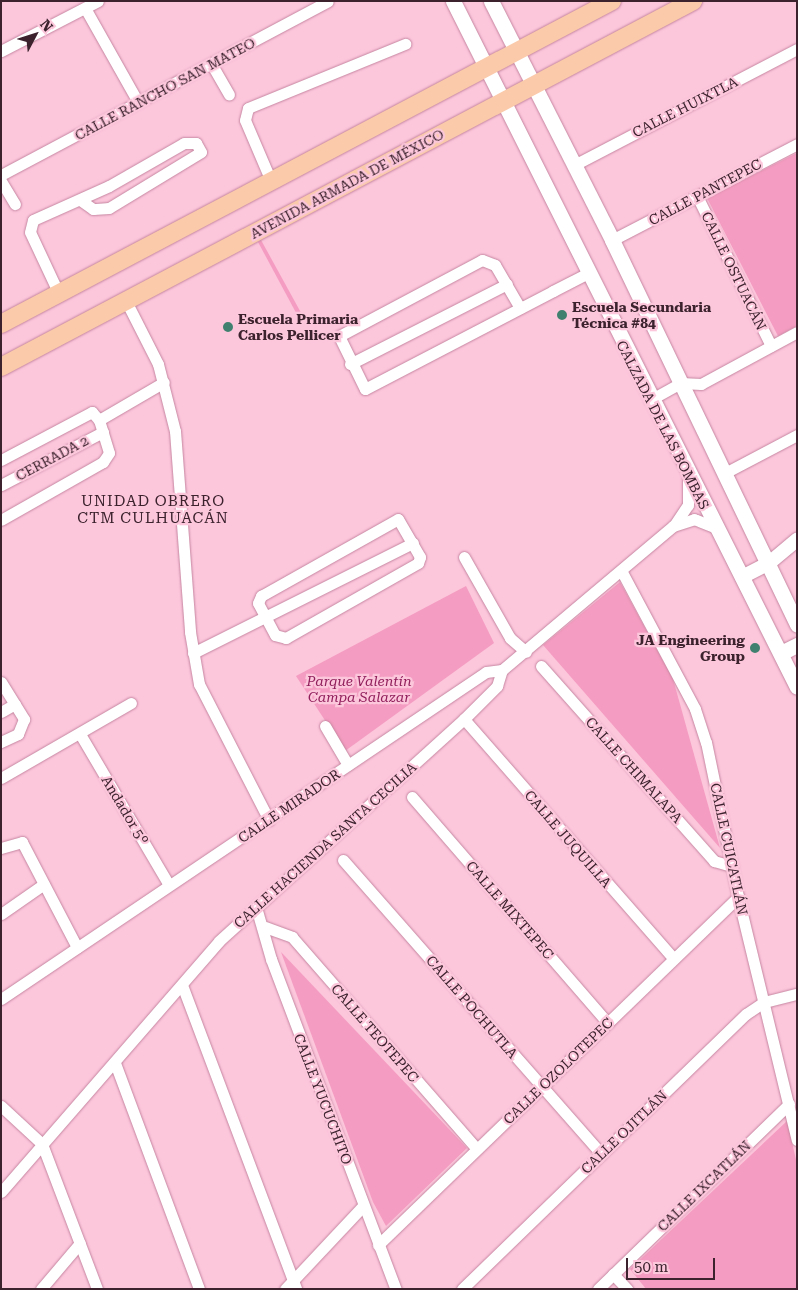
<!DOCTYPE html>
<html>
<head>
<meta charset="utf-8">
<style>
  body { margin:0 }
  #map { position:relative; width:798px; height:1290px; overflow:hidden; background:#fcc6db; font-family:"Roboto Serif",serif }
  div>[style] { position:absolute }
  .green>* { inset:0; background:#f49cc1 }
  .roads { filter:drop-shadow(0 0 1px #c586a0) drop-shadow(0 0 1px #c586a0) }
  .minor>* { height:11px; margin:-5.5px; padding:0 5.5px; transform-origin:5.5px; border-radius:5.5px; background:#fff }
  .tertiary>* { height:14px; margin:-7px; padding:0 7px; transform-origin:7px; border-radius:7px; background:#fff }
  .secondary>* { height:15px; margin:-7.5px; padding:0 7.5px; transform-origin:7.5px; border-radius:7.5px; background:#fff }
  .primary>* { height:18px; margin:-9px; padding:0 9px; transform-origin:9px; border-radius:9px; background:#facaab }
  .dots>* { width:14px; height:14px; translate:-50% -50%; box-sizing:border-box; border:2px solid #fcc6db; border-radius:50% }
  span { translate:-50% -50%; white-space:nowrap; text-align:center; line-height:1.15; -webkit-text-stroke:4.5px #fcc6db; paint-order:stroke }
  .street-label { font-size:14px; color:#3b222d }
  .poi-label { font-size:14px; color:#3b222d; font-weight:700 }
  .left { translate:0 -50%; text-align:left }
  .right { translate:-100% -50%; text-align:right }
  .park-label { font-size:14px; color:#911f5c; font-style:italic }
  .neighbourhood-label { font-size:15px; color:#3b222d; letter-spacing:1px }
  .frame { position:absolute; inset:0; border:2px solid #3b222d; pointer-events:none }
  .north { position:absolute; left:10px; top:10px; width:50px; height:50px; -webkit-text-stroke:4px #fcc6db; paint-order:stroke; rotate:50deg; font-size:14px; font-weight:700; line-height:20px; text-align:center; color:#3b222d }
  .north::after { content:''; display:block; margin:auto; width:18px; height:22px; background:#3b222d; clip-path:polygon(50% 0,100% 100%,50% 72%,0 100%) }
  .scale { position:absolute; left:626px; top:1258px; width:89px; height:22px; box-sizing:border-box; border:2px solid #3b222d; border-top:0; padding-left:6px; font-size:15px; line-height:18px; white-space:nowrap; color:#3b222d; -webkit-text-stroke:4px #fcc6db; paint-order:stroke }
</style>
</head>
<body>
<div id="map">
  <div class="green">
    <i style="clip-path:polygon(797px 153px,797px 326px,778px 336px,707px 198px)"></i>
    <i style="clip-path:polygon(261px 240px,305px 320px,301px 322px,258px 242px)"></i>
    <i style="clip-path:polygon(620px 582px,673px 679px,720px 848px,543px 645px)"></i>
    <i style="clip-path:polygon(466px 586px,494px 643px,345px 751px,296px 676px)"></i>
    <i style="clip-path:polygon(281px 952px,467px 1148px,386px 1226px,373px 1202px)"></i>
    <i style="clip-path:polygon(787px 1121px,797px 1164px,797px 1289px,646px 1289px,630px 1269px)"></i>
  </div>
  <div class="roads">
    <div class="minor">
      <i style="left:85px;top:8px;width:108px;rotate:60.6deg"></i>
      <i style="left:1px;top:51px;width:109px;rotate:-27.3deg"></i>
      <i style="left:212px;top:65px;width:34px;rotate:60deg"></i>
      <i style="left:574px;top:165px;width:251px;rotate:-27.5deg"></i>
      <i style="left:1px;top:175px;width:370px;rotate:-28deg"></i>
      <i style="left:1px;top:181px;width:27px;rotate:59deg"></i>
      <i style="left:271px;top:181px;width:66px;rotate:-113.1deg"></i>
      <i style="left:245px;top:120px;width:12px;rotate:-76deg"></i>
      <i style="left:248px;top:108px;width:170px;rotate:-22.2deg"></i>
      <i style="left:697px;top:196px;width:167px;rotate:63.7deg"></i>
      <i style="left:612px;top:240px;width:208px;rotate:-27.4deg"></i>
      <i style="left:59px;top:294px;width:68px;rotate:-115.1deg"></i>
      <i style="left:30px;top:232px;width:12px;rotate:-76deg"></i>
      <i style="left:33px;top:220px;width:83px;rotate:-24.1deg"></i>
      <i style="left:109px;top:186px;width:86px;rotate:-29.8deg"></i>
      <i style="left:184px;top:143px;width:12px"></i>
      <i style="left:196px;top:143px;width:10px;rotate:61deg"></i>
      <i style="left:201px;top:152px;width:108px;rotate:148.7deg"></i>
      <i style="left:109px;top:208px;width:16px;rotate:176deg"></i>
      <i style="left:93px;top:209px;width:16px;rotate:-145deg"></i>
      <i style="left:126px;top:301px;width:71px;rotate:63.1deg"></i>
      <i style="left:158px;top:364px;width:69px;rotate:75.8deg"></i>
      <i style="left:175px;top:431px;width:202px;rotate:85.7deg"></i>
      <i style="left:190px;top:632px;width:53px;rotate:80.2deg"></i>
      <i style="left:199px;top:684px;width:153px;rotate:62.8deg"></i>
      <i style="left:520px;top:308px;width:50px;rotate:-120.2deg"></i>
      <i style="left:495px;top:265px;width:14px;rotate:-159deg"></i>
      <i style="left:482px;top:260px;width:162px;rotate:152deg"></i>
      <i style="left:339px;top:336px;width:59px;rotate:63.9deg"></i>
      <i style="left:365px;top:389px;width:212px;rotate:-27.5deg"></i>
      <i style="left:553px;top:291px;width:37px;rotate:-27deg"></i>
      <i style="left:350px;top:364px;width:176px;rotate:-27deg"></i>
      <i style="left:650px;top:400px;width:35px;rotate:-29deg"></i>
      <i style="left:681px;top:383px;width:20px;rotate:3deg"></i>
      <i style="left:701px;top:384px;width:109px;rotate:-28.4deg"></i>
      <i style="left:99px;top:420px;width:75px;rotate:-30.3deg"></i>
      <i style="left:1px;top:460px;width:103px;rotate:-27.8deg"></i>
      <i style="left:92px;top:412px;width:11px;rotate:49deg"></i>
      <i style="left:99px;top:420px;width:34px;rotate:73deg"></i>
      <i style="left:109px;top:453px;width:11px;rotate:124deg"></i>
      <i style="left:103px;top:462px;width:117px;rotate:150.4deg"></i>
      <i style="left:723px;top:474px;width:84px;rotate:-27.8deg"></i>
      <i style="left:1px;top:485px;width:115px;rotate:-27.5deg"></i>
      <i style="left:398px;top:519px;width:44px;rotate:59.9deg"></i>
      <i style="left:420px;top:557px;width:6px;rotate:108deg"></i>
      <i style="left:418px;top:563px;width:152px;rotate:150.4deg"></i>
      <i style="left:286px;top:638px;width:11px;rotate:-165deg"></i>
      <i style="left:275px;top:635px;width:36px;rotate:-118deg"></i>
      <i style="left:258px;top:603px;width:8px;rotate:-67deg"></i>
      <i style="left:261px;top:596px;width:157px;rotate:-29.3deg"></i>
      <i style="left:675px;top:524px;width:23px;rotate:-56deg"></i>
      <i style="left:688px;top:505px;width:30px;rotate:-90deg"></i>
      <i style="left:464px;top:557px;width:93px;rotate:60.4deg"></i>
      <i style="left:510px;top:638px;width:21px;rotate:41deg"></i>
      <i style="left:622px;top:572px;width:155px;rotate:61.9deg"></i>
      <i style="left:695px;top:709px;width:35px;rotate:72deg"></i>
      <i style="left:706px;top:742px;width:158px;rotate:78.3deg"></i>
      <i style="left:738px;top:897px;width:250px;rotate:76.4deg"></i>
      <i style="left:193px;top:653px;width:246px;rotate:-26.6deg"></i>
      <i style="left:541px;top:666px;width:261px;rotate:48.4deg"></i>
      <i style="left:714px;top:861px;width:19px;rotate:16deg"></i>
      <i style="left:1px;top:682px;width:44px;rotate:58.1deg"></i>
      <i style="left:24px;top:719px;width:16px;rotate:112deg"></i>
      <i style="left:18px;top:734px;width:19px;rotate:155deg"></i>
      <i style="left:1px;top:712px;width:16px;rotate:-30deg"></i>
      <i style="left:464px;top:719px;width:317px;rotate:48.8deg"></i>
      <i style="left:325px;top:726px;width:45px;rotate:59.5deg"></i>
      <i style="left:80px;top:734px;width:175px;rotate:59.5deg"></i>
      <i style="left:1px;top:778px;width:150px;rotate:-30deg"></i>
      <i style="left:412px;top:797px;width:299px;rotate:49.1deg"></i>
      <i style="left:1px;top:848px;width:22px;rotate:-16deg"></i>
      <i style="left:22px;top:842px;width:119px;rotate:62.4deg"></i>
      <i style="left:343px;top:860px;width:391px;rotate:48.7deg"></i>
      <i style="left:256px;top:907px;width:54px;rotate:73.9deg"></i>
      <i style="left:271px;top:959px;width:353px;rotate:69.3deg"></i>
      <i style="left:1px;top:914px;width:52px;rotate:-34.9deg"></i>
      <i style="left:265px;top:927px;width:29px;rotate:20deg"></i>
      <i style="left:292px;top:937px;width:281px;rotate:48.9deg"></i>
      <i style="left:182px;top:985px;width:325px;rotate:69.4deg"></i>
      <i style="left:1px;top:999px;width:585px;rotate:-33.99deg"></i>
      <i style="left:486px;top:672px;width:16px;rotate:-7deg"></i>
      <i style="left:115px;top:1063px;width:241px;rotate:69.6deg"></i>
      <i style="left:1px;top:1106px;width:56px;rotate:42.8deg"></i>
      <i style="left:42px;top:1144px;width:155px;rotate:69.2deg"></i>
      <i style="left:1px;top:1192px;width:332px;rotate:-49deg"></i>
      <i style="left:219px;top:941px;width:331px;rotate:-42.2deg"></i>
      <i style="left:464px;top:719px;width:47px;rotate:-45deg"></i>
      <i style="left:497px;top:686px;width:17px;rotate:-73deg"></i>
      <i style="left:502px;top:670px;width:224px;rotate:-40.1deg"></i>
      <i style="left:673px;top:526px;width:22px;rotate:-18deg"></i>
      <i style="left:694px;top:519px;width:24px;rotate:22deg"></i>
      <i style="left:378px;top:1245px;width:501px;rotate:-44.03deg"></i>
      <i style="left:613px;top:1274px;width:21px;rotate:47deg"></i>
      <i style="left:41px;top:1289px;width:60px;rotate:-49.7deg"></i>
      <i style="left:285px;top:1289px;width:114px;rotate:-46.8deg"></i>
      <i style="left:462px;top:1289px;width:395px;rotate:-44.1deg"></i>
      <i style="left:746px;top:1014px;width:22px;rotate:-34deg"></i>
      <i style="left:764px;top:1002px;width:34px;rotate:-14deg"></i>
      <i style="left:598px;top:1289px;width:266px;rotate:-44.1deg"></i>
    </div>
    <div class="tertiary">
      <i style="left:742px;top:577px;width:29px;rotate:-27deg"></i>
      <i style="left:768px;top:564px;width:38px;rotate:-40deg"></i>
    </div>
    <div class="secondary">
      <i style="left:453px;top:1px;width:767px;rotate:63.37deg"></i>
      <i style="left:491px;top:1px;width:268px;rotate:63.1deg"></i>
      <i style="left:612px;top:240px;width:427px;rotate:64.3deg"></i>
      <i style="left:781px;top:653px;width:18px;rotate:-27deg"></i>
    </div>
    <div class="primary">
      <i style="left:1px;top:324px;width:691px;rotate:-27.86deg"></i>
      <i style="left:1px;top:367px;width:783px;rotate:-27.87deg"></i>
    </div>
  </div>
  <div class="dots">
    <i style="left:562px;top:315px;background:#40806e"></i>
    <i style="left:228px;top:327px;background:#40806e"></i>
    <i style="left:755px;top:648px;background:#40806e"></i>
  </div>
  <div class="street-label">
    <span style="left:165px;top:89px;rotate:-28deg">CALLE RANCHO SAN MATEO</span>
    <span style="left:685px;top:107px;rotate:-27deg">CALLE HUIXTLA</span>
    <span style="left:347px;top:184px;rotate:-28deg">AVENIDA ARMADA DE MÉXICO</span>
    <span style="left:705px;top:192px;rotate:-28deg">CALLE PANTEPEC</span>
    <span style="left:734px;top:271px;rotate:64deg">CALLE OSTUACÁN</span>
    <span style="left:663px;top:425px;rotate:63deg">CALZADA DE LAS BOMBAS</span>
    <span style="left:52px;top:458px;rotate:-28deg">CERRADA 2</span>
    <span style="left:634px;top:770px;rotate:48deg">CALLE CHIMALAPA</span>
    <span style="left:289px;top:806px;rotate:-34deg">CALLE MIRADOR</span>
    <span style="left:125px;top:810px;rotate:59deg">Andador 5º</span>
    <span style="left:568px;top:839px;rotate:49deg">CALLE JUQUILLA</span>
    <span style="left:325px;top:845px;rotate:-42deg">CALLE HACIENDA SANTA CECILIA</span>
    <span style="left:729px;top:849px;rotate:78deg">CALLE CUICATLÁN</span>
    <span style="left:510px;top:910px;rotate:49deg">CALLE MIXTEPEC</span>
    <span style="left:472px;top:1007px;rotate:49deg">CALLE POCHUTLA</span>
    <span style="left:375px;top:1033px;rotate:49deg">CALLE TEOTEPEC</span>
    <span style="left:558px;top:1071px;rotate:-44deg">CALLE OZOLOTEPEC</span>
    <span style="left:323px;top:1099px;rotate:69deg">CALLE YUCUCHITO</span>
    <span style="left:624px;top:1132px;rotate:-44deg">CALLE OJITLÁN</span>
    <span style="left:704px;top:1186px;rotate:-44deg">CALLE IXCATLÁN</span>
  </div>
  <div class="poi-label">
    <span class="left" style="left:572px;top:315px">Escuela Secundaria<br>Técnica #84</span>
    <span class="left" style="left:238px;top:327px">Escuela Primaria<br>Carlos Pellicer</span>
    <span class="right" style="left:745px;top:648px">JA Engineering<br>Group</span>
  </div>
  <div class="park-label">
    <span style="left:359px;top:689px">Parque Valentín<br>Campa Salazar</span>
  </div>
  <div class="neighbourhood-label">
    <span style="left:153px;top:510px">UNIDAD OBRERO<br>CTM CULHUACÁN</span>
  </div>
  <div class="frame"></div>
  <div class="north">N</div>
  <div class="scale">50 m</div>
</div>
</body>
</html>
